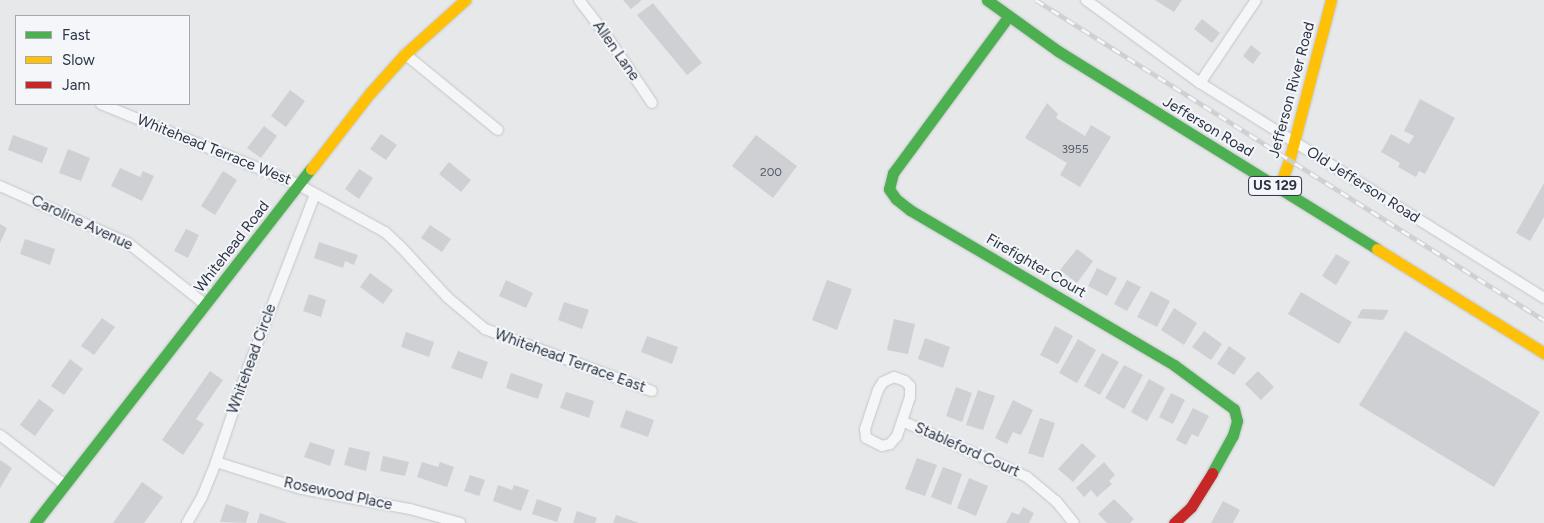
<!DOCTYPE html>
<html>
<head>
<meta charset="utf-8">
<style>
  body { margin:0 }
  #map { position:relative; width:1544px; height:523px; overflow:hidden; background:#e6e8ea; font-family:Figtree,sans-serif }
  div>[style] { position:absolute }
  .building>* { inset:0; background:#ced0d3 }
  .roads { filter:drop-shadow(0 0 1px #c4c6c8) drop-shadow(0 0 1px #c4c6c8) }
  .street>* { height:10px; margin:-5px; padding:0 5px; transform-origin:5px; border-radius:5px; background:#f5f6f7 }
  .fast>* { height:11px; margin:-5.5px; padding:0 5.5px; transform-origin:5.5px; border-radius:5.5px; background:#4caf50 }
  .slow>* { height:11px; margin:-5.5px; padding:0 5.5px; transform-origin:5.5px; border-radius:5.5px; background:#ffc107 }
  .jam>* { height:11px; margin:-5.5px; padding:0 5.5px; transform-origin:5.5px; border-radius:5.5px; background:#c62828 }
  .rail>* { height:5px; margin-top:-2.5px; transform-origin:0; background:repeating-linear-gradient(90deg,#f4f6f9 0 9px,#cecfd2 0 18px); box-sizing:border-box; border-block:1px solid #cecfd2 }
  span { translate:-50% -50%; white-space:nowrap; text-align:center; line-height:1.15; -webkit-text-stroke:4px #f4f6f9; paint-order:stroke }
  .number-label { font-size:12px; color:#545c69 }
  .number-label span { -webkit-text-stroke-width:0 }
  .shield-label span { padding:1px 4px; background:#f4f6f9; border:1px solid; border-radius:4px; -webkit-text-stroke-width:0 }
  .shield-label { font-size:14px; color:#2b3445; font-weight:700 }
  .street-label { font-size:15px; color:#2b3445 }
  .legend { position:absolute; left:15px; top:15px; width:175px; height:90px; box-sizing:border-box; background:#f4f6f9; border:1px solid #a4a8b1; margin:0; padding:6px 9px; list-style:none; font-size:15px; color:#2b3445 }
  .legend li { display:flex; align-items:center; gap:10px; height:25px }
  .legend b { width:25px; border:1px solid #a4a8b1 }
</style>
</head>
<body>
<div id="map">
  <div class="building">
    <i style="clip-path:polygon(623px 0,642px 0,631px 9px)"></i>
    <i style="clip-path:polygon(1155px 0,1182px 0,1174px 12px)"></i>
    <i style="clip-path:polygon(653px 3px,702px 63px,687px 75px,637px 15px)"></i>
    <i style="clip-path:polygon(1202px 19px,1220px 33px,1212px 43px,1194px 29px)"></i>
    <i style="clip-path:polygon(1251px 45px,1261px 53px,1253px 64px,1243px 56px)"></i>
    <i style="clip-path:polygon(290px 90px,305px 101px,286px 127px,271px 116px)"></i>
    <i style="clip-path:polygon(1420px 99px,1455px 118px,1425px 174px,1419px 171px,1416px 177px,1398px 167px,1400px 163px,1381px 152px,1391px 134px,1409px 144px,1414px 136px,1404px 131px)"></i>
    <i style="clip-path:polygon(1047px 103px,1058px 114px,1056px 118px,1085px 136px,1091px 125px,1111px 137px,1080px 187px,1060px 175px,1067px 163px,1025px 138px)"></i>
    <i style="clip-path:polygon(264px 126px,277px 136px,261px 158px,247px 148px)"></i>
    <i style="clip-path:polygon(381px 134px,397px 145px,386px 160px,370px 149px)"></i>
    <i style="clip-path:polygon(13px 135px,48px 148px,42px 163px,8px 150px)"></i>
    <i style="clip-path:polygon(756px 135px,797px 166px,773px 198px,732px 166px)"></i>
    <i style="clip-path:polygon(68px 149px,90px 158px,81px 181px,59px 173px)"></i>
    <i style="clip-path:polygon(449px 162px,471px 180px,461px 192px,439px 174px)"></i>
    <i style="clip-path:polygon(120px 168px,140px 177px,143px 171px,154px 176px,142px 201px,111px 186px)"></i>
    <i style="clip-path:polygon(359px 169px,373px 178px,359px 199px,345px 189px)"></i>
    <i style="clip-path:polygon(223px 171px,237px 180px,215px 215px,201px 206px)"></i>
    <i style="clip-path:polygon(1544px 183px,1544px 217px,1530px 241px,1516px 233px)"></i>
    <i style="clip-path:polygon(0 224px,7px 228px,0 243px)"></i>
    <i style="clip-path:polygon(430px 225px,451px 239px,442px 252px,421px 238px)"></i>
    <i style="clip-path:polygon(186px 229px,199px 235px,188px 258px,174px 251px)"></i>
    <i style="clip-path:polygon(25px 239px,55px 249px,50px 265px,20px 254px)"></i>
    <i style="clip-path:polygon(319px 242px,358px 255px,354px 265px,345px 261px,343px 268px,314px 258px)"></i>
    <i style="clip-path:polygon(1077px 249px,1093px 261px,1077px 283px,1060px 270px)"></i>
    <i style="clip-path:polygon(1336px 254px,1350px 262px,1336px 285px,1322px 276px)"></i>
    <i style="clip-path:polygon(1097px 268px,1117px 278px,1107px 296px,1088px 286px)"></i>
    <i style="clip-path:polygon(370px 273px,393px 290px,383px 304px,360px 287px)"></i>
    <i style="clip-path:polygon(506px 280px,533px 293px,526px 308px,499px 296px)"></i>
    <i style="clip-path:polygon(827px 280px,852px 289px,837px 330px,812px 320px)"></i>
    <i style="clip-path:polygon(1127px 280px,1141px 287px,1127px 311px,1114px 304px)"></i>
    <i style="clip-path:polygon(1151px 291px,1170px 301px,1157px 327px,1137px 317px)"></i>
    <i style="clip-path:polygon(1301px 292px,1352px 322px,1339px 344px,1288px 314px)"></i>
    <i style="clip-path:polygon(309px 294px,326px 300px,321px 317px,303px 311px)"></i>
    <i style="clip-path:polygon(564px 302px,589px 310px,582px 329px,558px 320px)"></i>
    <i style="clip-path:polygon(1174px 308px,1197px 323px,1184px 345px,1161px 330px)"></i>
    <i style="clip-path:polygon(1362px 309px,1389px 310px,1383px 320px,1357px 318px)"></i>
    <i style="clip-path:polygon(102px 318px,115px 327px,94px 355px,81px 346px)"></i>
    <i style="clip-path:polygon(894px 319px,915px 324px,908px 354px,887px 350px)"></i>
    <i style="clip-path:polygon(1055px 326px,1073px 336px,1058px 364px,1040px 355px)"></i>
    <i style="clip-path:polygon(1204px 331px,1222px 344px,1211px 360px,1192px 347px)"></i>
    <i style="clip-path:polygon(1405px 331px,1540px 412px,1494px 487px,1359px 405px)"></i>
    <i style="clip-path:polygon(406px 332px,434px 342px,429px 357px,401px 347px)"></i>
    <i style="clip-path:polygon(647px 336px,678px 347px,672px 364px,641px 352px)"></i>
    <i style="clip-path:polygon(925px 338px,950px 347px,943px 368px,918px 359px)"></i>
    <i style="clip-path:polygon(1078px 339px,1096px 350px,1077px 383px,1059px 373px)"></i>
    <i style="clip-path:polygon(1229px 346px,1246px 358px,1234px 375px,1217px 364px)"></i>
    <i style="clip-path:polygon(458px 351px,488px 362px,482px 379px,451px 368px)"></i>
    <i style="clip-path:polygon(1102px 353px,1119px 362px,1100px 395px,1084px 386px)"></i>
    <i style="clip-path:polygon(70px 359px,83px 369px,64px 395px,51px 386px)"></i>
    <i style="clip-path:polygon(1124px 365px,1143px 375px,1124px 409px,1105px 398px)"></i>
    <i style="clip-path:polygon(210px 371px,223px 380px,196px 419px,204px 424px,183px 455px,162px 440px)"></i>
    <i style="clip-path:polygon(1258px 371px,1274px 387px,1261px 400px,1245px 384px)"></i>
    <i style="clip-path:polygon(511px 373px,543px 384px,538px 399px,506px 388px)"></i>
    <i style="clip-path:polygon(1149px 379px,1165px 388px,1147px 421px,1131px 412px)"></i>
    <i style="clip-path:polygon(956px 387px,972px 393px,962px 422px,946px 416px)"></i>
    <i style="clip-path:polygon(978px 390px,995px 396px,983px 430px,966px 425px)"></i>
    <i style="clip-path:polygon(566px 392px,594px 401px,589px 418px,560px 408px)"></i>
    <i style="clip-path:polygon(1171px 393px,1185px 400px,1173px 424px,1159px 417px)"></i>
    <i style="clip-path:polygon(39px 399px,54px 410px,35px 436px,20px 425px)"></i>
    <i style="clip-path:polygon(1013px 400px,1033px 410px,1021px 435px,1013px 432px,1007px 444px,995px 438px)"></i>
    <i style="clip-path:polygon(1193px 408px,1209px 416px,1198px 437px,1192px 434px,1186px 445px,1176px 440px)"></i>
    <i style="clip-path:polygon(626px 410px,654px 420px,648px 437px,620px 427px)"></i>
    <i style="clip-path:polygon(1040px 418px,1055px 423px,1043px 458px,1028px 453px)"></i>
    <i style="clip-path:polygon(310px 442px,335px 450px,330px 466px,304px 457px)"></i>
    <i style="clip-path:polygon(1082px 443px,1096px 456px,1073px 482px,1058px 469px)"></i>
    <i style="clip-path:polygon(349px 447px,370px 452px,366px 471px,344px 465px)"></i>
    <i style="clip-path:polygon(383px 456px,409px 462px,405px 476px,380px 471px)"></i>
    <i style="clip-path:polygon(917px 458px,937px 465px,925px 496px,905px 489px)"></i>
    <i style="clip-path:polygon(0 460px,12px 468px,0 488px)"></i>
    <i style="clip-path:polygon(422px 462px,438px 467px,440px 462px,454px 467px,447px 487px,417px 477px)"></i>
    <i style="clip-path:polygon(1104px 462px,1115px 475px,1109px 481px,1112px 484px,1097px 497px,1091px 490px,1084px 497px,1076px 488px)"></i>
    <i style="clip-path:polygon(943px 467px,962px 474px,951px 505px,931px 497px)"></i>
    <i style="clip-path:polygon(470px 475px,485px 480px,479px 496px,464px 491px)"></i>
    <i style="clip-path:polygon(969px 478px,988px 486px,976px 516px,957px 508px)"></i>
    <i style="clip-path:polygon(142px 482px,163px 497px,144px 523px,113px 523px)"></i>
    <i style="clip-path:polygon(498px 485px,512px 490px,514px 485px,529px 490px,521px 511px,493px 501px)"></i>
    <i style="clip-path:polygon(537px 499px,562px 508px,557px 522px,532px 514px)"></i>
    <i style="clip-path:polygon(1114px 499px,1134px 519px,1130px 523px,1107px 523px,1098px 514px)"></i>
    <i style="clip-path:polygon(1223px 501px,1240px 510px,1233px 523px,1211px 523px)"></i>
    <i style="clip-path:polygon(226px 504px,249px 512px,246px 523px,220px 522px)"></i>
    <i style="clip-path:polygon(1023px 507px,1034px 513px,1029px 523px,1006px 523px,1012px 512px,1019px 515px)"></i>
    <i style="clip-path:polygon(577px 511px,597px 518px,595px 523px,573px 523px)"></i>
    <i style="clip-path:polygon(260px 513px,288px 523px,257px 523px)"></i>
    <i style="clip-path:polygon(616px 515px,639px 523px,613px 523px)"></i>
  </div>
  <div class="roads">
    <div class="street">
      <i style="left:579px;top:0;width:44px;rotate:52.4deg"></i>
      <i style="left:606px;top:35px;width:82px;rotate:55.9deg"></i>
      <i style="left:1086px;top:0;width:141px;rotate:36.1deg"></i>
      <i style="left:1200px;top:83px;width:406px;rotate:32deg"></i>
      <i style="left:405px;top:54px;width:120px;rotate:39.3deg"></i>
      <i style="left:1200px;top:83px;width:100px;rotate:-56deg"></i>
      <i style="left:101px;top:104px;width:214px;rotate:22.2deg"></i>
      <i style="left:299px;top:185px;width:98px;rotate:28.7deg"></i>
      <i style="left:385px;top:232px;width:21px;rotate:43deg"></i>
      <i style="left:400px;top:246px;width:69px;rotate:47.3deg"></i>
      <i style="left:447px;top:297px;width:50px;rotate:40.1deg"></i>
      <i style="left:485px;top:329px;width:178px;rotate:20.4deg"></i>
      <i style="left:0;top:186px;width:140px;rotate:24deg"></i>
      <i style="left:128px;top:243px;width:100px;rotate:38.5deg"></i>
      <i style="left:894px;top:377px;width:12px;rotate:20deg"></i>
      <i style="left:905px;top:381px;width:7px;rotate:45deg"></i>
      <i style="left:910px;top:386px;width:11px;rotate:90deg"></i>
      <i style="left:910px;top:397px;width:41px;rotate:108.4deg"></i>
      <i style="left:897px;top:436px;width:11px;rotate:131deg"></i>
      <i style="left:890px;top:444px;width:8px;rotate:166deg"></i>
      <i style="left:882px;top:446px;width:18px;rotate:-153deg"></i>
      <i style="left:866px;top:438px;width:9px;rotate:-96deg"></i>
      <i style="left:865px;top:429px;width:41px;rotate:-71.6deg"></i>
      <i style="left:878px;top:390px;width:9px;rotate:-58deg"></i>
      <i style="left:883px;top:382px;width:12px;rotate:-24deg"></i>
      <i style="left:902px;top:421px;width:137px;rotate:24.1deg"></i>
      <i style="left:1027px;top:477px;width:38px;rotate:40deg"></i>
      <i style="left:1056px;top:501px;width:28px;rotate:51deg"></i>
      <i style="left:0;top:435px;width:82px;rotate:37.6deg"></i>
      <i style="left:216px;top:462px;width:90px;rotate:17.4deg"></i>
      <i style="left:302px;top:489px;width:110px;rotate:10.5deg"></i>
      <i style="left:410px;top:509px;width:52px;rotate:15.6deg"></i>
      <i style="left:187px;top:523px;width:30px;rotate:-60deg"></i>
      <i style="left:202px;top:497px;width:38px;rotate:-68deg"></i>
      <i style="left:216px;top:462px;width:99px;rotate:-71.2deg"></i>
      <i style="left:248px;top:368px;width:186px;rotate:-68.9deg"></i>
    </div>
    <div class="fast">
      <i style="left:987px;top:0;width:87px;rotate:35.7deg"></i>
      <i style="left:1058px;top:51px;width:375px;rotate:31.8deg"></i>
      <i style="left:1008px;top:17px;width:194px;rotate:126.4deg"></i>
      <i style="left:893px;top:173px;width:16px;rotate:104deg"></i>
      <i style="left:889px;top:189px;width:12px;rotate:55deg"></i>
      <i style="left:896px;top:199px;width:18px;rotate:38deg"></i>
      <i style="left:910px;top:210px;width:306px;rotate:30.4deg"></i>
      <i style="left:1174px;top:365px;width:74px;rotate:36.3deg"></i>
      <i style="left:1234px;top:409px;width:12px;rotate:76deg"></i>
      <i style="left:1237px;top:421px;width:15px;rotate:106deg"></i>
      <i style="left:1233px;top:435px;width:43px;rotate:118.9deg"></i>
      <i style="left:35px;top:523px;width:449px;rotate:-52.1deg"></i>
    </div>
    <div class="slow">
      <i style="left:311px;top:169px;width:96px;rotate:-52.2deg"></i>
      <i style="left:370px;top:93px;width:52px;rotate:-48.1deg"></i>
      <i style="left:405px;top:54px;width:81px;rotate:-42deg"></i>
      <i style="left:1279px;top:188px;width:29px;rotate:-70deg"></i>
      <i style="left:1289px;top:161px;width:166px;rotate:-75.4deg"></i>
      <i style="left:1377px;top:249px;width:197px;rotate:31.9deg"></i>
    </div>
    <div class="jam">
      <i style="left:1174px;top:523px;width:23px;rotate:-43deg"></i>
      <i style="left:1191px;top:507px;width:40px;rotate:-58deg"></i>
    </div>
  </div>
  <div class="rail">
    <i style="left:1036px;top:0;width:600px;rotate:32.21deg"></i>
  </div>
  <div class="number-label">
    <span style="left:1075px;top:150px">3955</span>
    <span style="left:771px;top:173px">200</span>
  </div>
  <div class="shield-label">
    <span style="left:1275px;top:186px">US 129</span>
  </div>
  <div class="street-label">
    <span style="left:616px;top:51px;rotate:55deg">Allen Lane</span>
    <span style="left:1292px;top:90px;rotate:-75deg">Jefferson River Road</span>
    <span style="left:1208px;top:127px;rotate:31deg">Jefferson Road</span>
    <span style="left:214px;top:150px;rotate:22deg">Whitehead Terrace West</span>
    <span style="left:1363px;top:185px;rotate:32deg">Old Jefferson Road</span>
    <span style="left:82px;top:223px;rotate:25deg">Caroline Avenue</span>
    <span style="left:232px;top:247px;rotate:-52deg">Whitehead Road</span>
    <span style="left:1036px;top:266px;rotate:30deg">Firefighter Court</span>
    <span style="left:252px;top:359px;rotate:-70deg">Whitehead Circle</span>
    <span style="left:570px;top:361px;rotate:20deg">Whitehead Terrace East</span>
    <span style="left:967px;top:450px;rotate:24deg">Stableford Court</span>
    <span style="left:338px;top:494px;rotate:12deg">Rosewood Place</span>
  </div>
  <ul class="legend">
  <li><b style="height:6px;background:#4caf50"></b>Fast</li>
  <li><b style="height:6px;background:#ffc107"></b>Slow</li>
  <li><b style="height:6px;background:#c62828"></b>Jam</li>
  </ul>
</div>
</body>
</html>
